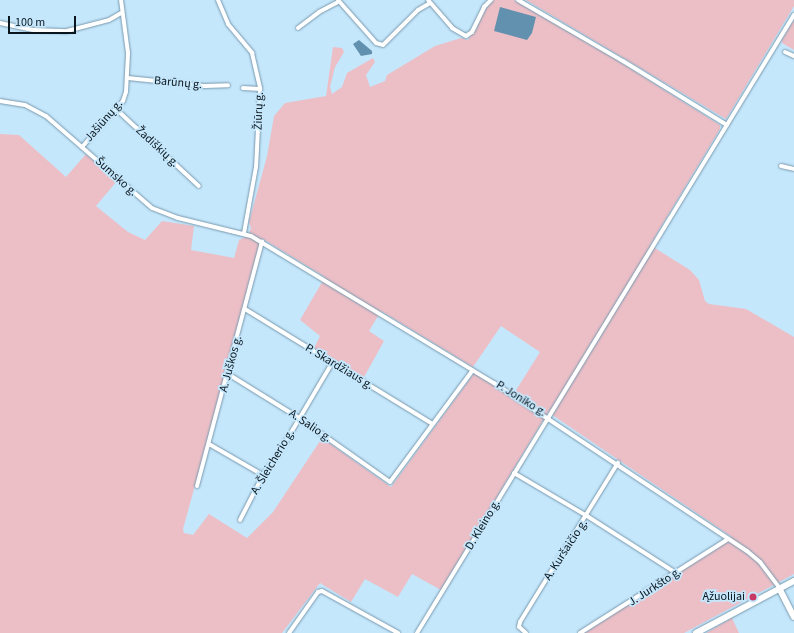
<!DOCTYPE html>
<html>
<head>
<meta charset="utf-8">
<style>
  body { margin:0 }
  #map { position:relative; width:794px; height:633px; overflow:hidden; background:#c5e7fc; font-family:"Source Sans 3",sans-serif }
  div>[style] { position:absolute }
  .green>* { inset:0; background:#ecbfc7 }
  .water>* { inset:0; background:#6191af }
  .roads { filter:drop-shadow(0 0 1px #7999ad) drop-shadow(0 0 1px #7999ad) }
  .street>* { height:4px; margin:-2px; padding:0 2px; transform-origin:2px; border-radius:2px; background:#fff }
  .secondary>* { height:5.5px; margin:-2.75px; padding:0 2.75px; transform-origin:2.75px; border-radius:2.75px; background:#fff }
  .primary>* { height:6px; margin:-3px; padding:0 3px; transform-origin:3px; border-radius:3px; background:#fff }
  .dots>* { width:11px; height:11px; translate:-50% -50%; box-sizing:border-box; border:2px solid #c5e7fc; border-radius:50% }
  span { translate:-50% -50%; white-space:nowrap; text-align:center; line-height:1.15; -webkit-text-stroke:3.5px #c5e7fc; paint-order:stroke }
  .street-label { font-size:12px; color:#0a161d }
  .poi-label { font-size:12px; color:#0a161d }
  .right { translate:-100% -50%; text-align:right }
  .scale { position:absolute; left:8px; top:16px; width:68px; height:18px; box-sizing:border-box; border:2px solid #0a161d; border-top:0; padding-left:5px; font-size:12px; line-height:14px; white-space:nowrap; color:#0a161d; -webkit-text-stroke:3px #c5e7fc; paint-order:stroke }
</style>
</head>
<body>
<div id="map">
  <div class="green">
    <i style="clip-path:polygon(evenodd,494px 0,514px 0,612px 57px,720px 125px,720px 129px,650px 245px,690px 270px,699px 280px,705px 301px,709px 304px,746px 309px,794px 337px,794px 574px,684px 633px,584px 633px,732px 537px,548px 412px,441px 590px,412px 574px,398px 597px,365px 579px,351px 602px,320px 583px,282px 633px,0 633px,0 134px,19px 135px,66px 177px,86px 154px,117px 181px,96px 206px,128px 232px,145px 240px,162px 221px,194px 226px,191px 250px,234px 258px,239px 240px,248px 236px,251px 228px,249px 222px,267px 156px,274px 116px,285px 103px,326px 96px,333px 47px,342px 48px,344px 52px,335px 67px,330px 87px,332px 94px,342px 87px,347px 73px,373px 58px,375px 62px,366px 75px,370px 87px,385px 81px,387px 75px,435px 46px,461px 38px,468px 40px,487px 7px,494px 0,263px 239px,325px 277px,300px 320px,320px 336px,314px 348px,363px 379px,384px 341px,369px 331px,381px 311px,473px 367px,501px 326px,540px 352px,513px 395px,475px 372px,391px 487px,322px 438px,273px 512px,247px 538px,209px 514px,193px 535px,184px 533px,183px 529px,263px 239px)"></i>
    <i style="clip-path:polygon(526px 0,794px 0,794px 6px,726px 119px)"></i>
    <i style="clip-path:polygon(794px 20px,794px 50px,782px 43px,782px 40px)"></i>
    <i style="clip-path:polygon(732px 618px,739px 633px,706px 633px)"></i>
  </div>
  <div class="water">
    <i style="clip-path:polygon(500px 7px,536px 17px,532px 33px,527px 40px,494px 31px)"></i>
    <i style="clip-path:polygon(359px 40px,372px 51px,372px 54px,361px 56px,353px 44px)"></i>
  </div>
  <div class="roads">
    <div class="street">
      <i style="left:218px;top:0;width:26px;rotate:67deg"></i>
      <i style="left:228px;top:24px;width:38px;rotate:50deg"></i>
      <i style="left:252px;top:53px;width:37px;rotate:77deg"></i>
      <i style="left:260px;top:89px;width:78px;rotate:92.9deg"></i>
      <i style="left:256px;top:167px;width:67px;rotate:100.3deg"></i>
      <i style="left:338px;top:0;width:57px;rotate:48.5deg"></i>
      <i style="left:376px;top:43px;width:7px;rotate:16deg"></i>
      <i style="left:383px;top:45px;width:49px;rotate:-45deg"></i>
      <i style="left:418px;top:10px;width:14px;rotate:-30deg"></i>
      <i style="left:428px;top:0;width:37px;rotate:49deg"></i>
      <i style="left:452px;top:28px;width:16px;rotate:30deg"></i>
      <i style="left:466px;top:36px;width:7px;rotate:-34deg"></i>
      <i style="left:472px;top:32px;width:28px;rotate:-64deg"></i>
      <i style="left:484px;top:7px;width:10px;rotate:-45deg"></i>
      <i style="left:518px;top:0;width:121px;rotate:30.2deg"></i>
      <i style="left:623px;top:61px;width:122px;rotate:31.6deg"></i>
      <i style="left:0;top:23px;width:35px;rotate:12deg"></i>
      <i style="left:34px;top:30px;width:33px;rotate:2deg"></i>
      <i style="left:67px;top:31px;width:43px;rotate:-14.7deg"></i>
      <i style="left:109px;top:20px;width:14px;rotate:-30deg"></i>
      <i style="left:298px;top:28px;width:26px;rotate:-37deg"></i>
      <i style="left:319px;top:12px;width:21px;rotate:-28deg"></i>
      <i style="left:785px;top:52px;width:10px;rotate:24deg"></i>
      <i style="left:128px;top:78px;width:77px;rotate:5.9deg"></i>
      <i style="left:205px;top:86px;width:23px;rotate:-2deg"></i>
      <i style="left:243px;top:88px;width:17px;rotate:3deg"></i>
      <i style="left:0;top:101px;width:25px;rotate:9deg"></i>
      <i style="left:25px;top:105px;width:24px;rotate:28deg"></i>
      <i style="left:46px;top:116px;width:140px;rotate:41deg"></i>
      <i style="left:152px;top:208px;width:28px;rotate:21deg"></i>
      <i style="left:178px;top:218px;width:75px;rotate:13.9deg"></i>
      <i style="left:251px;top:236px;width:284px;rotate:31.2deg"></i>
      <i style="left:494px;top:383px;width:304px;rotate:33.6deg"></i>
      <i style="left:747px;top:551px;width:17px;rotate:40deg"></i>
      <i style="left:760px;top:562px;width:34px;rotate:53deg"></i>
      <i style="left:116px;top:109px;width:113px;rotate:42.9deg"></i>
      <i style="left:82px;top:147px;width:62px;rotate:-48.3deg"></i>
      <i style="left:123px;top:101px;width:9px;rotate:-72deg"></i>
      <i style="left:126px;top:92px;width:39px;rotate:-87deg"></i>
      <i style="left:128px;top:53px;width:53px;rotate:-97.5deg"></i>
      <i style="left:781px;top:166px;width:13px;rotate:13deg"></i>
      <i style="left:245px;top:309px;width:220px;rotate:31.5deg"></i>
      <i style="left:228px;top:374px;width:84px;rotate:31.8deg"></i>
      <i style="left:299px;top:418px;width:111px;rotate:35.1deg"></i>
      <i style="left:390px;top:482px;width:139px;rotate:-53.5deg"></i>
      <i style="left:209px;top:444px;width:62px;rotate:29.9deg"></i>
      <i style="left:514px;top:473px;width:85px;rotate:30.5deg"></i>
      <i style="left:587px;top:516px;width:106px;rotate:32.6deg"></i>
      <i style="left:197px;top:486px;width:253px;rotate:-75.1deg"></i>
      <i style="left:240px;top:520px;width:51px;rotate:-62.9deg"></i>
      <i style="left:263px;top:475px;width:27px;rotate:-54deg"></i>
      <i style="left:279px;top:453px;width:104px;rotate:-59.5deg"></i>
      <i style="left:289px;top:633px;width:50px;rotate:-54.7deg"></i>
      <i style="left:318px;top:592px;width:4px;rotate:-14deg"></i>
      <i style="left:322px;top:591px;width:87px;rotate:28.9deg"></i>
      <i style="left:417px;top:633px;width:724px;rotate:-58.62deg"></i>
      <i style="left:526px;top:633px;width:9px;rotate:-139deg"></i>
      <i style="left:519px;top:627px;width:5px;rotate:-79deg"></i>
      <i style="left:520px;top:622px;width:187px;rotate:-58.4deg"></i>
      <i style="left:580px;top:633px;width:175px;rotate:-32.4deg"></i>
    </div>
    <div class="secondary">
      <i style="left:780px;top:589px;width:31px;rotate:63deg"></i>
    </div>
    <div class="primary">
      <i style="left:696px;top:633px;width:111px;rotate:-28deg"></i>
    </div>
  </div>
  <div class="dots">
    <i style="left:753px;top:597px;background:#c63866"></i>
  </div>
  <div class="street-label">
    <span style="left:178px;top:83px;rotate:5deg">Barūnų g.</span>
    <span style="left:259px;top:111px;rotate:-88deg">Žiūrų g.</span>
    <span style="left:104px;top:121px;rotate:-49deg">Jašiūnų g.</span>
    <span style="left:157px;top:147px;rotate:43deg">Žadiškių g.</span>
    <span style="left:116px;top:177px;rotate:42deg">Šumsko g.</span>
    <span style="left:231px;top:364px;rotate:-75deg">A. Juškos g.</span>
    <span style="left:339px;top:367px;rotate:31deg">P. Skardžiaus g.</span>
    <span style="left:521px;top:399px;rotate:32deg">P. Joniko g.</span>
    <span style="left:310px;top:426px;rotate:34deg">A. Salio g.</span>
    <span style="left:273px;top:462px;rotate:-59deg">A. Šleicherio g.</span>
    <span style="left:483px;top:525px;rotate:-59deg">D. Kleino g.</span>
    <span style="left:566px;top:550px;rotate:-57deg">A. Kuršaičio g.</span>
    <span style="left:655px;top:587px;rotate:-33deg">J. Jurkšto g.</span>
  </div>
  <div class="poi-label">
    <span class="right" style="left:745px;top:597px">Ąžuolijai</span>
  </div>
  <div class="scale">100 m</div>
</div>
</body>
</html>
